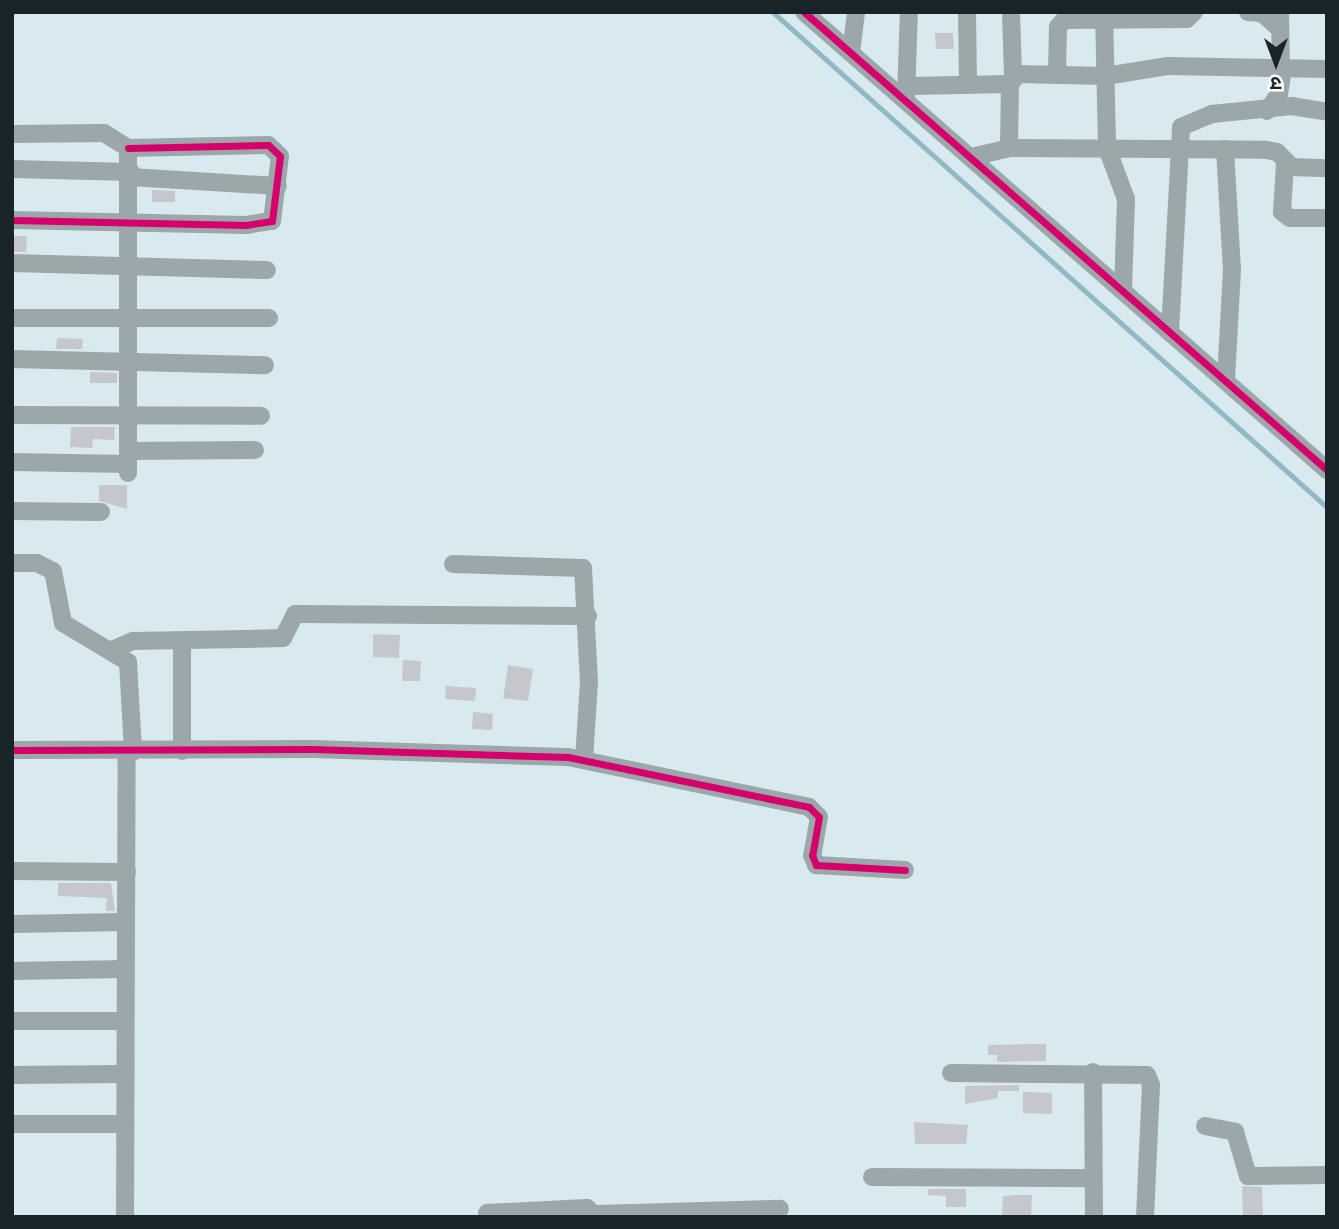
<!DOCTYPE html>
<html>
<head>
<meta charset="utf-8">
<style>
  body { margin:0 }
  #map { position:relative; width:1339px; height:1229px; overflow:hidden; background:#d8e9f0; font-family:"Noto Sans","Noto Sans Devanagari",sans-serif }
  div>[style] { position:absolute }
  .stream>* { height:4.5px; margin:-2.25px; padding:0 2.25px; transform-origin:2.25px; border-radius:2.25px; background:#91b8c6 }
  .building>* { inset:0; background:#c6c7cc }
  .minor>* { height:18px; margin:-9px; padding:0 9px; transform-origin:9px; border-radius:9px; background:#9ca7aa }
  .cycleway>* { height:7px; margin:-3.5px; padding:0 3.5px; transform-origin:3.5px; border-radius:3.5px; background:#d6006c }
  span { translate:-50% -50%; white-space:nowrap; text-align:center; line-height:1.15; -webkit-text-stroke:5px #fff; paint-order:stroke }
  .frame { position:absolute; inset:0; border:14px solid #182428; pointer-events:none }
  .north { position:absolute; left:1241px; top:28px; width:70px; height:70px; -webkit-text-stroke:5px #fff; paint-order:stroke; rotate:180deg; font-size:19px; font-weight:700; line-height:28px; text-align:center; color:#182428 }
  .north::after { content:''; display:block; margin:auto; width:24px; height:32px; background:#182428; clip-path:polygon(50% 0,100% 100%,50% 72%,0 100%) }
</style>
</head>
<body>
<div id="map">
  <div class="stream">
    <i style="left:773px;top:12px;width:743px;rotate:41.78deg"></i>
  </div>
  <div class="building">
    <i style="clip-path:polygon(935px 33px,953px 33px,954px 49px,936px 49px)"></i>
    <i style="clip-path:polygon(152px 190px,175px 191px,175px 202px,152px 202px)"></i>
    <i style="clip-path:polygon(12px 236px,27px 236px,26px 252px,12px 252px)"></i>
    <i style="clip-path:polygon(57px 338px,83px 339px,82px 349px,56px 349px)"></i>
    <i style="clip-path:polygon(90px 372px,117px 373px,117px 383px,90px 383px)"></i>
    <i style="clip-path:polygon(71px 427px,115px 427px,114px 440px,93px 439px,92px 448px,70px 447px)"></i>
    <i style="clip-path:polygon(99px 485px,127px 485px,127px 509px,99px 501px)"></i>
    <i style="clip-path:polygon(373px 634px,400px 635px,399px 658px,373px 657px)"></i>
    <i style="clip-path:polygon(403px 660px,421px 661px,420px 681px,402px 681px)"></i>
    <i style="clip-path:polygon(508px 665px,533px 669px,528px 701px,503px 698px)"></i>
    <i style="clip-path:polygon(446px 686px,476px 688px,475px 701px,445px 699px)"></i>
    <i style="clip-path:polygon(473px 712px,493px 714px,492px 730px,472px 729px)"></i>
    <i style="clip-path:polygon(58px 883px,111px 883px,115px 911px,106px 911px,107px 898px,58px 896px)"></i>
    <i style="clip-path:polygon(1046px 1044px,1046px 1061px,997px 1062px,997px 1055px,988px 1055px,988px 1045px)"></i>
    <i style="clip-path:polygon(1019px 1085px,1019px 1091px,998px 1091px,998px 1098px,965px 1104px,965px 1086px)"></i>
    <i style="clip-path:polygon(1023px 1092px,1052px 1093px,1052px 1114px,1023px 1113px)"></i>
    <i style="clip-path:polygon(914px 1122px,968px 1125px,966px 1144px,915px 1144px)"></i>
    <i style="clip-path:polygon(1242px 1186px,1262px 1187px,1263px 1217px,1243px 1217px)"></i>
    <i style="clip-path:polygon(928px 1189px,966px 1189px,966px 1207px,946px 1207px,946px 1196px,928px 1195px)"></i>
    <i style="clip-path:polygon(1014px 1195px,1032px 1195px,1031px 1217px,1002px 1217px,1003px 1196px)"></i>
  </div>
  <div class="minor">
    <i style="left:804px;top:12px;width:695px;rotate:41.21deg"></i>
    <i style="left:967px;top:12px;width:73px;rotate:89.2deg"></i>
    <i style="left:1011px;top:12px;width:65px;rotate:88.2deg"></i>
    <i style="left:1104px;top:12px;width:136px;rotate:88.7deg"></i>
    <i style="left:1107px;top:148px;width:54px;rotate:69.6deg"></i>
    <i style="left:1126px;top:199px;width:92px;rotate:91.9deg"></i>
    <i style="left:1248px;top:12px;width:14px;rotate:4deg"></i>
    <i style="left:1262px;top:13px;width:24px;rotate:42deg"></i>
    <i style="left:1280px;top:12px;width:57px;rotate:89deg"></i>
    <i style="left:851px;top:53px;width:41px;rotate:-83deg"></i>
    <i style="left:1057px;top:74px;width:47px;rotate:-88.8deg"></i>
    <i style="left:1058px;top:27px;width:9px;rotate:-49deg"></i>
    <i style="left:1064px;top:20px;width:123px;rotate:-0.5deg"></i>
    <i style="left:1187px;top:19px;width:10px;rotate:-45deg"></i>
    <i style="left:909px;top:86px;width:101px;rotate:-1.1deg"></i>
    <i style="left:906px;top:96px;width:84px;rotate:-88deg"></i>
    <i style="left:1267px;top:111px;width:21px;rotate:-55deg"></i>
    <i style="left:1279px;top:94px;width:25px;rotate:-81deg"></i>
    <i style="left:12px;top:134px;width:92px;rotate:-0.6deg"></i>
    <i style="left:104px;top:133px;width:28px;rotate:32deg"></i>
    <i style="left:128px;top:148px;width:325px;rotate:90deg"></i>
    <i style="left:1009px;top:148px;width:64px;rotate:-89.1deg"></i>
    <i style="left:1010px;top:84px;width:13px;rotate:-51deg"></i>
    <i style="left:1018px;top:74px;width:88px;rotate:1.3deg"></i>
    <i style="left:1106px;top:76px;width:63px;rotate:-9.2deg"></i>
    <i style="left:1168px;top:66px;width:159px;rotate:1.1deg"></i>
    <i style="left:1225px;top:149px;width:120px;rotate:86.7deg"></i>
    <i style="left:1232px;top:269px;width:112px;rotate:93.1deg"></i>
    <i style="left:971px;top:157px;width:39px;rotate:-13deg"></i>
    <i style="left:1009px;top:148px;width:257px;rotate:0.4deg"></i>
    <i style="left:1266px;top:150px;width:11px;rotate:10deg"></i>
    <i style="left:1277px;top:152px;width:21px;rotate:45deg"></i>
    <i style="left:1292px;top:167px;width:35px;rotate:2deg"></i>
    <i style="left:1285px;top:164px;width:48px;rotate:93.6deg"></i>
    <i style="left:1282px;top:212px;width:10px;rotate:37deg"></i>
    <i style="left:1290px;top:218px;width:37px"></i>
    <i style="left:12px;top:169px;width:119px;rotate:1.4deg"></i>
    <i style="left:130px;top:177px;width:148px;rotate:3.5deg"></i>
    <i style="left:12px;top:220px;width:234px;rotate:1.2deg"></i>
    <i style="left:246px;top:225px;width:26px;rotate:-9deg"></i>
    <i style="left:272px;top:221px;width:65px;rotate:-83deg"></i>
    <i style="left:280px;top:156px;width:16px;rotate:-137deg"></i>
    <i style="left:268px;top:145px;width:140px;rotate:178.8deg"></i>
    <i style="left:12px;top:263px;width:255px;rotate:1.6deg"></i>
    <i style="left:12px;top:318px;width:257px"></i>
    <i style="left:1170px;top:332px;width:205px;rotate:-86.9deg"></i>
    <i style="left:1181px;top:127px;width:34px;rotate:-23deg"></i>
    <i style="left:1212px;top:114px;width:79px;rotate:-5.8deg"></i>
    <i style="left:1291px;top:106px;width:36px;rotate:9deg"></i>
    <i style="left:12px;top:359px;width:253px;rotate:1.4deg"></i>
    <i style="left:12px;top:415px;width:249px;rotate:0.2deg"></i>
    <i style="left:128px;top:451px;width:127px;rotate:-0.5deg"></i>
    <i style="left:12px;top:462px;width:116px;rotate:1deg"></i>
    <i style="left:12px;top:511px;width:89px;rotate:0.6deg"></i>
    <i style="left:12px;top:563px;width:25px"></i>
    <i style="left:37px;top:563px;width:18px;rotate:27deg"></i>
    <i style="left:53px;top:571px;width:53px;rotate:79.1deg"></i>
    <i style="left:63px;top:623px;width:76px;rotate:31deg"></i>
    <i style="left:128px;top:662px;width:90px;rotate:86.8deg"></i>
    <i style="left:453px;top:564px;width:130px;rotate:1.8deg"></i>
    <i style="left:583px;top:568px;width:114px;rotate:87deg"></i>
    <i style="left:589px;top:682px;width:77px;rotate:93.7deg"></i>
    <i style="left:182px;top:641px;width:110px;rotate:90deg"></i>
    <i style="left:114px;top:649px;width:21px;rotate:-23deg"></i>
    <i style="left:133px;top:641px;width:150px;rotate:-1.1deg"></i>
    <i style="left:283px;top:638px;width:27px;rotate:-63deg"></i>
    <i style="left:295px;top:614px;width:293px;rotate:0.4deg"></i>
    <i style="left:12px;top:750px;width:300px;rotate:-0.2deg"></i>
    <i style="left:312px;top:749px;width:256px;rotate:1.8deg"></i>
    <i style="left:568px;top:757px;width:246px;rotate:11.7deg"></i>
    <i style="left:809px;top:807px;width:14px;rotate:45deg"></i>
    <i style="left:819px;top:817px;width:39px;rotate:100deg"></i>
    <i style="left:812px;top:855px;width:11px;rotate:68deg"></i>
    <i style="left:816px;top:865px;width:89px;rotate:3.2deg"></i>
    <i style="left:12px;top:871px;width:115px;rotate:0.5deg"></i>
    <i style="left:12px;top:924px;width:114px;rotate:-1deg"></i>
    <i style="left:12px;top:971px;width:113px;rotate:-1deg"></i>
    <i style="left:12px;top:1021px;width:112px"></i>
    <i style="left:1093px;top:1072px;width:145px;rotate:89.6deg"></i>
    <i style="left:951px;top:1073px;width:196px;rotate:0.6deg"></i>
    <i style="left:1147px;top:1075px;width:11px;rotate:68deg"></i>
    <i style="left:1151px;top:1085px;width:132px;rotate:92.6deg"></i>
    <i style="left:12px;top:1075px;width:112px;rotate:-0.5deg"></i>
    <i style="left:12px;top:1124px;width:113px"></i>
    <i style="left:1205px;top:1126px;width:31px;rotate:11deg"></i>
    <i style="left:1235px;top:1132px;width:46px;rotate:73.5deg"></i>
    <i style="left:1248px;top:1176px;width:79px;rotate:-0.7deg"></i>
    <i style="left:872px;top:1177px;width:221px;rotate:0.3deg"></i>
    <i style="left:487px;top:1213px;width:100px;rotate:-2.9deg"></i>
    <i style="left:587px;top:1208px;width:13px;rotate:42deg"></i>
    <i style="left:596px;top:1214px;width:184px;rotate:-1.6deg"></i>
    <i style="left:125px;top:1217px;width:465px;rotate:-89.8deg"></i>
  </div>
  <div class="cycleway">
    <i style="left:804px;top:12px;width:695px;rotate:41.21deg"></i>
    <i style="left:12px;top:220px;width:234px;rotate:1.2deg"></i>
    <i style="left:246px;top:225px;width:26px;rotate:-9deg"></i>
    <i style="left:272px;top:221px;width:65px;rotate:-83deg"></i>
    <i style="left:280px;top:156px;width:16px;rotate:-137deg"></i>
    <i style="left:268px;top:145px;width:140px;rotate:178.8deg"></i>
    <i style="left:12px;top:750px;width:300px;rotate:-0.2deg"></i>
    <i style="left:312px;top:749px;width:256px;rotate:1.8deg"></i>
    <i style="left:568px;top:757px;width:246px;rotate:11.7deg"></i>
    <i style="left:809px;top:807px;width:14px;rotate:45deg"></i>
    <i style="left:819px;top:817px;width:39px;rotate:100deg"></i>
    <i style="left:812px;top:855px;width:11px;rotate:68deg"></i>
    <i style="left:816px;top:865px;width:89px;rotate:3.2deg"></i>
  </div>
  <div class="frame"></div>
  <div class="north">उ</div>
</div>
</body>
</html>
